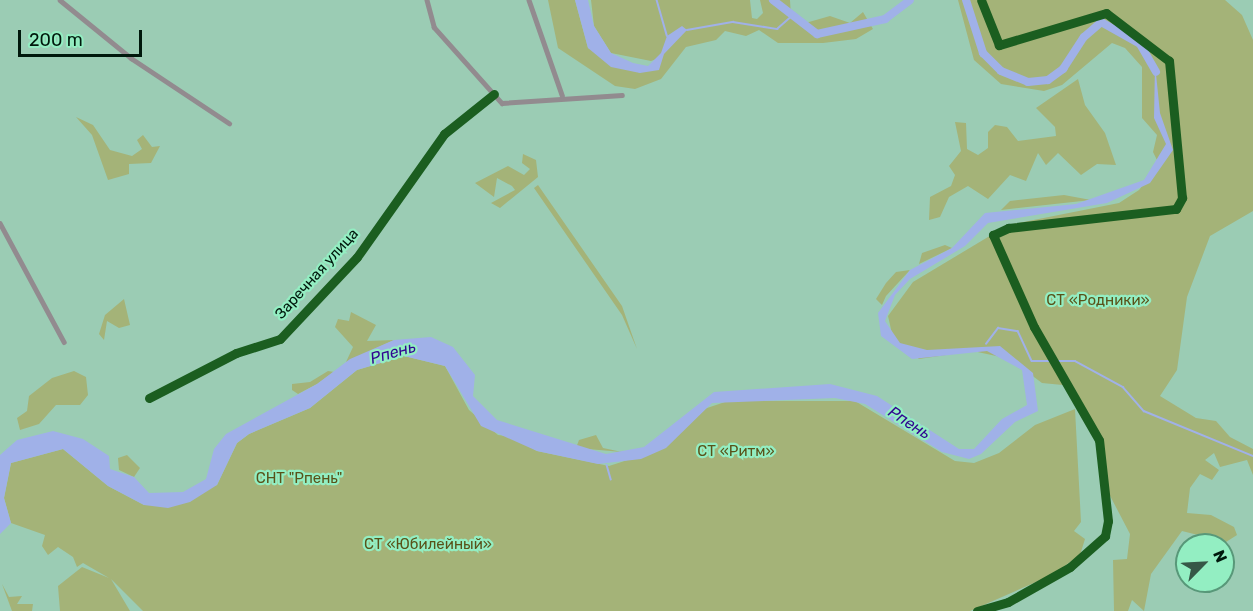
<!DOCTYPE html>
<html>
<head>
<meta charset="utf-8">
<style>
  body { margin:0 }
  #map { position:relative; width:1253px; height:611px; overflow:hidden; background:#9bccb4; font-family:Rubik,sans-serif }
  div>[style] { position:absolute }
  .green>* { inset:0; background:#a4b378 }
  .water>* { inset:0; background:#a0b1e8 }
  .stream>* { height:1.5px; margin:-0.75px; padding:0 0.75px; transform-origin:0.75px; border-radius:0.75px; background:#a0b1e8 }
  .river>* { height:8px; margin:-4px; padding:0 4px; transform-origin:4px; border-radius:4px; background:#a0b1e8 }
  .street>* { height:4.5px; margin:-2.25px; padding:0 2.25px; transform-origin:2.25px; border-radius:2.25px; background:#928b8f }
  .cycleway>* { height:9px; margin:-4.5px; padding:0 4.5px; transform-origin:4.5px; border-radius:4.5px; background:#1b5e20 }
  span { translate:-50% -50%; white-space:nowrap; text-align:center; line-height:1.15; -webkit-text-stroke:4.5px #93eec2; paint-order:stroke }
  .street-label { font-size:15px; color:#00180c }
  .park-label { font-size:15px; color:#595219 }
  .water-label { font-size:16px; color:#300490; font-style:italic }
  .north { position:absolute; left:1175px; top:533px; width:60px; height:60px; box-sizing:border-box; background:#93eec2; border:2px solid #589879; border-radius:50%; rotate:66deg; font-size:16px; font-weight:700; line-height:24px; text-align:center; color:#00180c }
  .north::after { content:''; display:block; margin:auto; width:21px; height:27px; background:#365747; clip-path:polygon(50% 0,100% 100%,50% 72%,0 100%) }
  .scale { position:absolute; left:18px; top:30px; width:124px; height:27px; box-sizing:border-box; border:3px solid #00180c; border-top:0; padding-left:8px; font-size:18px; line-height:21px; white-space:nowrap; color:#00180c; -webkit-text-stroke:4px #93eec2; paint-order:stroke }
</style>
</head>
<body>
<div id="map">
  <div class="green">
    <i style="clip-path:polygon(548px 0,575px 0,588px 48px,640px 73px,662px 57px,651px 61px,611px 53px,594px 26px,591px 0,750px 0,752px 18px,757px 19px,763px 13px,760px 0,790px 0,791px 17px,802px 24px,830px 16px,850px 23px,863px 12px,873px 29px,856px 39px,823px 43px,778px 43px,759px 30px,746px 36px,725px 31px,716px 40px,686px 47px,661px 79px,635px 89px,615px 86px,558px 48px)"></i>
    <i style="clip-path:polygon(958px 0,1225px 0,1242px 15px,1253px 40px,1253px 211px,1210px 236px,1187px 297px,1177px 370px,1160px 396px,1196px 418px,1216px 421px,1230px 437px,1253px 449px,1253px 475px,1247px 460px,1220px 467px,1214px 453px,1205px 460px,1219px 470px,1212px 480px,1200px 474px,1190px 488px,1187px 513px,1211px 515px,1234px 527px,1237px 535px,1226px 542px,1182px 531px,1151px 574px,1144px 611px,1132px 600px,1128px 611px,1114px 611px,1113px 560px,1127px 559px,1130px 534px,1106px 488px,1102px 438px,1073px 386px,1042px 383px,1010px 359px,973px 351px,919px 359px,893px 338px,888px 316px,913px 282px,1008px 225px,1119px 203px,1139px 190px,1167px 155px,1165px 148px,1158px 162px,1153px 152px,1157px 135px,1142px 118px,1142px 67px,1125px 48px,1112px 43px,1062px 85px,1044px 91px,1001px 84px,974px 60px)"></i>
    <i style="clip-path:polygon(1078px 79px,1085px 105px,1105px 133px,1116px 165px,1097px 164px,1081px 175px,1058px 153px,1046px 165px,1038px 153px,1026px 181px,1010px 175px,988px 199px,968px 186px,949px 197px,940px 217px,929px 220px,930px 197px,951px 186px,955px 175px,949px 166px,961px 151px,955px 122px,966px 123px,967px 149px,978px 155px,988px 148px,988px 132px,995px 125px,1007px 127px,1018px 141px,1056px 136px,1055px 127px,1036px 108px)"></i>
    <i style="clip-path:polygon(76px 117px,93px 125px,110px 150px,132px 156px,142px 149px,137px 140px,143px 135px,152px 147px,160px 146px,151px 163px,129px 164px,129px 174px,108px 180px,92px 135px)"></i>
    <i style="clip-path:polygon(523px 154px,536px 160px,538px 177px,500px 208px,491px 203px,515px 190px,512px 186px,497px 178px,494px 197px,475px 183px,508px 166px,524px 175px,530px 169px,522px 163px)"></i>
    <i style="clip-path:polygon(538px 185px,622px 306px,637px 349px,622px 315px,534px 188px)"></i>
    <i style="clip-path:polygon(1064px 195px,1091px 200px,1001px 210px,1010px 201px)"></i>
    <i style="clip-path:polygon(945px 245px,952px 248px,919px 264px,922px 253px)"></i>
    <i style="clip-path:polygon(910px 270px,886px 296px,882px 305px,876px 299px,886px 283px,896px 272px)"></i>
    <i style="clip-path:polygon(124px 299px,130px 325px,119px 328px,107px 321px,104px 340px,99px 334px,105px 315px)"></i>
    <i style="clip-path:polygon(351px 312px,376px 325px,367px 341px,394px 340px,346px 362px,353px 347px,335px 327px,338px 319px,349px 321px)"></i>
    <i style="clip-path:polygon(404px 356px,445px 366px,469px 410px,498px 435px,513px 437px,537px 451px,609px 466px,665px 448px,701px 410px,728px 401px,855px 401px,955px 461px,974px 463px,999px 453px,1035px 425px,1075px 409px,1081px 522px,1074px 531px,1085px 539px,1080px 555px,1052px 575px,970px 611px,143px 611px,111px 579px,130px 611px,60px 611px,58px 586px,82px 567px,109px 578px,83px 563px,77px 567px,73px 557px,58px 547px,48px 555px,42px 546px,45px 535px,11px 523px,4px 498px,11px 463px,63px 449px,108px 486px,144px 505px,217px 485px,237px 443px,249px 434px,310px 408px,357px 370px)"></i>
    <i style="clip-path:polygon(74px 371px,86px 377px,88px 395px,80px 405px,56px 405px,39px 424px,20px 430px,17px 418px,27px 411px,29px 396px,52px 378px)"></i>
    <i style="clip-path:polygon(328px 371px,334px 372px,317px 384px,298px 394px,292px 390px,292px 384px,310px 382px)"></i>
    <i style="clip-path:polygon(596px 435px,603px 448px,622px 452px,576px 448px,579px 440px)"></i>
    <i style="clip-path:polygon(127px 455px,140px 468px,134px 477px,119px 470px,118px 458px)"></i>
    <i style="clip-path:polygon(2px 584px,9px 597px,22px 596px,17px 604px,33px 604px,32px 611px,12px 611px)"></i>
  </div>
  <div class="water">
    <i style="clip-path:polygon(575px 0,588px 0,594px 26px,611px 53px,633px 63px,648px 66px,661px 53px,667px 36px,682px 26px,687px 30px,664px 54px,659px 70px,640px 73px,611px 67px,588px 48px)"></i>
    <i style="clip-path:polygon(1155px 64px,1160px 113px,1173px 150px,1150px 183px,1107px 203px,988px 223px,965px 246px,910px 279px,895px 295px,885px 321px,900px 343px,927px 350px,1000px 346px,1033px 373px,1038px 411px,1015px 422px,981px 454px,969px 459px,942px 452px,865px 404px,835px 398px,712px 403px,666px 448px,641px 459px,598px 464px,537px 451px,481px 426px,445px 366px,404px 356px,357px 370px,310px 408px,249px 434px,237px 443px,217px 485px,190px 502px,168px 508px,144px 505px,108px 486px,63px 449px,11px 463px,4px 498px,11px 523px,0 534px,0 455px,17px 440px,53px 431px,83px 439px,109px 456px,110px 469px,134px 477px,149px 493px,183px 492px,206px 479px,214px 449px,226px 434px,317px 384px,350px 359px,394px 340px,431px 337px,453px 347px,475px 375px,473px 396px,497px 420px,606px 454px,644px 447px,714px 392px,830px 384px,877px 396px,959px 449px,974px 449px,1002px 419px,1027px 405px,1022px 370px,987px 351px,912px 359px,881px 336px,878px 313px,910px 270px,952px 248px,985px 213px,1076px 204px,1144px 180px,1166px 144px,1154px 118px)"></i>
  </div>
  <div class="stream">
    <i style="left:657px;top:0;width:37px;rotate:74deg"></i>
    <i style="left:687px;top:30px;width:47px;rotate:-9.9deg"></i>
    <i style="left:733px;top:22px;width:45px;rotate:9deg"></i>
    <i style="left:777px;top:29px;width:18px;rotate:-41deg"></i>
    <i style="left:986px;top:344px;width:20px;rotate:-53deg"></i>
    <i style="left:998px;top:328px;width:20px;rotate:9deg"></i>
    <i style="left:1018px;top:331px;width:33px;rotate:65deg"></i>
    <i style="left:1032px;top:361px;width:43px"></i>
    <i style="left:1075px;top:361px;width:55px;rotate:28.4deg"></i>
    <i style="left:1123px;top:387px;width:32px;rotate:49deg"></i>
    <i style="left:1144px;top:411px;width:118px;rotate:22.4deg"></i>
    <i style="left:607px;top:465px;width:15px;rotate:74deg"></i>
  </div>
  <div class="river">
    <i style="left:773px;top:0;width:56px;rotate:37.7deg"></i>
    <i style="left:817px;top:34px;width:70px;rotate:-12.4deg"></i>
    <i style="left:885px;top:19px;width:31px;rotate:-37deg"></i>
    <i style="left:966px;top:0;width:56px;rotate:72.2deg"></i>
    <i style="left:983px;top:53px;width:25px;rotate:45deg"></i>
    <i style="left:1001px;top:71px;width:29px;rotate:22deg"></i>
    <i style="left:1028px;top:82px;width:20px;rotate:-6deg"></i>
    <i style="left:1048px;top:80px;width:19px;rotate:-36deg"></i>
    <i style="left:1063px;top:69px;width:38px;rotate:-57deg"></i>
    <i style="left:1084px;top:37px;width:23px;rotate:-41deg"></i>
    <i style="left:1101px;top:22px;width:45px;rotate:29.4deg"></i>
    <i style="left:1140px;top:44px;width:32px;rotate:60deg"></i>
  </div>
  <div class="street">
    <i style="left:60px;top:0;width:92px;rotate:39.2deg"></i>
    <i style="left:131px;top:58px;width:118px;rotate:33.6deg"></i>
    <i style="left:427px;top:0;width:28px;rotate:75deg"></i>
    <i style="left:434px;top:27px;width:102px;rotate:48.2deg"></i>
    <i style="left:502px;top:103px;width:120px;rotate:-3.8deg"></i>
    <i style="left:529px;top:0;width:101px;rotate:70.8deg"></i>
    <i style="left:0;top:223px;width:135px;rotate:61.7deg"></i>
    <i style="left:149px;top:398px;width:98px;rotate:-27.3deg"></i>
    <i style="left:236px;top:353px;width:46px;rotate:-17.7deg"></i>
    <i style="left:280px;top:339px;width:112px;rotate:-46.8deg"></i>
    <i style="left:357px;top:257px;width:151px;rotate:-54.7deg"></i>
    <i style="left:444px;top:134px;width:64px;rotate:-38.7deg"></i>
    <i style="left:977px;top:611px;width:32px;rotate:-16deg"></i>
    <i style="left:1008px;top:602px;width:71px;rotate:-29.4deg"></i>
    <i style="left:1070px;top:567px;width:47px;rotate:-41.5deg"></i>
    <i style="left:1105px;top:536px;width:15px;rotate:-79deg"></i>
    <i style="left:1108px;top:521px;width:81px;rotate:-96.3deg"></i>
    <i style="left:1099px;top:440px;width:130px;rotate:-119.9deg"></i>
    <i style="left:1034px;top:327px;width:101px;rotate:-114deg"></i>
    <i style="left:993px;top:235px;width:17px;rotate:-25deg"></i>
    <i style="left:1008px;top:228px;width:169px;rotate:-6.5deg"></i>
    <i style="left:1176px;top:209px;width:13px;rotate:-61deg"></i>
    <i style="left:1182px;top:198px;width:138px;rotate:-95.4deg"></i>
    <i style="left:1169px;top:61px;width:79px;rotate:-142.7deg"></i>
    <i style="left:1106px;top:13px;width:112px;rotate:163.3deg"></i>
    <i style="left:999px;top:45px;width:48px;rotate:-111.8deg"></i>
  </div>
  <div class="cycleway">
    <i style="left:149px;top:398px;width:98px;rotate:-27.3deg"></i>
    <i style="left:236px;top:353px;width:46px;rotate:-17.7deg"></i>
    <i style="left:280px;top:339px;width:112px;rotate:-46.8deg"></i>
    <i style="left:357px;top:257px;width:151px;rotate:-54.7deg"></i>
    <i style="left:444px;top:134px;width:64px;rotate:-38.7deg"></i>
    <i style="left:977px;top:611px;width:32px;rotate:-16deg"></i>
    <i style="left:1008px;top:602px;width:71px;rotate:-29.4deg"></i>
    <i style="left:1070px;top:567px;width:47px;rotate:-41.5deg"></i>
    <i style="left:1105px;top:536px;width:15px;rotate:-79deg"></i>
    <i style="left:1108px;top:521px;width:81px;rotate:-96.3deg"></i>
    <i style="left:1099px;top:440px;width:130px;rotate:-119.9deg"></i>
    <i style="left:1034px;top:327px;width:101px;rotate:-114deg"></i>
    <i style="left:993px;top:235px;width:17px;rotate:-25deg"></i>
    <i style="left:1008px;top:228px;width:169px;rotate:-6.5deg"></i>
    <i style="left:1176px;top:209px;width:13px;rotate:-61deg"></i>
    <i style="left:1182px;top:198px;width:138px;rotate:-95.4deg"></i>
    <i style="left:1169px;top:61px;width:79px;rotate:-142.7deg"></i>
    <i style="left:1106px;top:13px;width:112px;rotate:163.3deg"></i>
    <i style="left:999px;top:45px;width:48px;rotate:-111.8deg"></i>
  </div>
  <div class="street-label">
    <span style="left:317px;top:274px;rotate:-48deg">Заречная улица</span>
  </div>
  <div class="park-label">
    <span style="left:1098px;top:301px">СТ «Родники»</span>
    <span style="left:736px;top:452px">СТ «Ритм»</span>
    <span style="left:299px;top:479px">СНТ "Рпень"</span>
    <span style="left:428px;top:545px">СТ «Юбилейный»</span>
  </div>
  <div class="water-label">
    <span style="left:393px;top:353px;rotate:-16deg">Рпень</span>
    <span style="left:909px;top:423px;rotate:33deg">Рпень</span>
  </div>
  <div class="north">N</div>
  <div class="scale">200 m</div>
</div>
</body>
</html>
